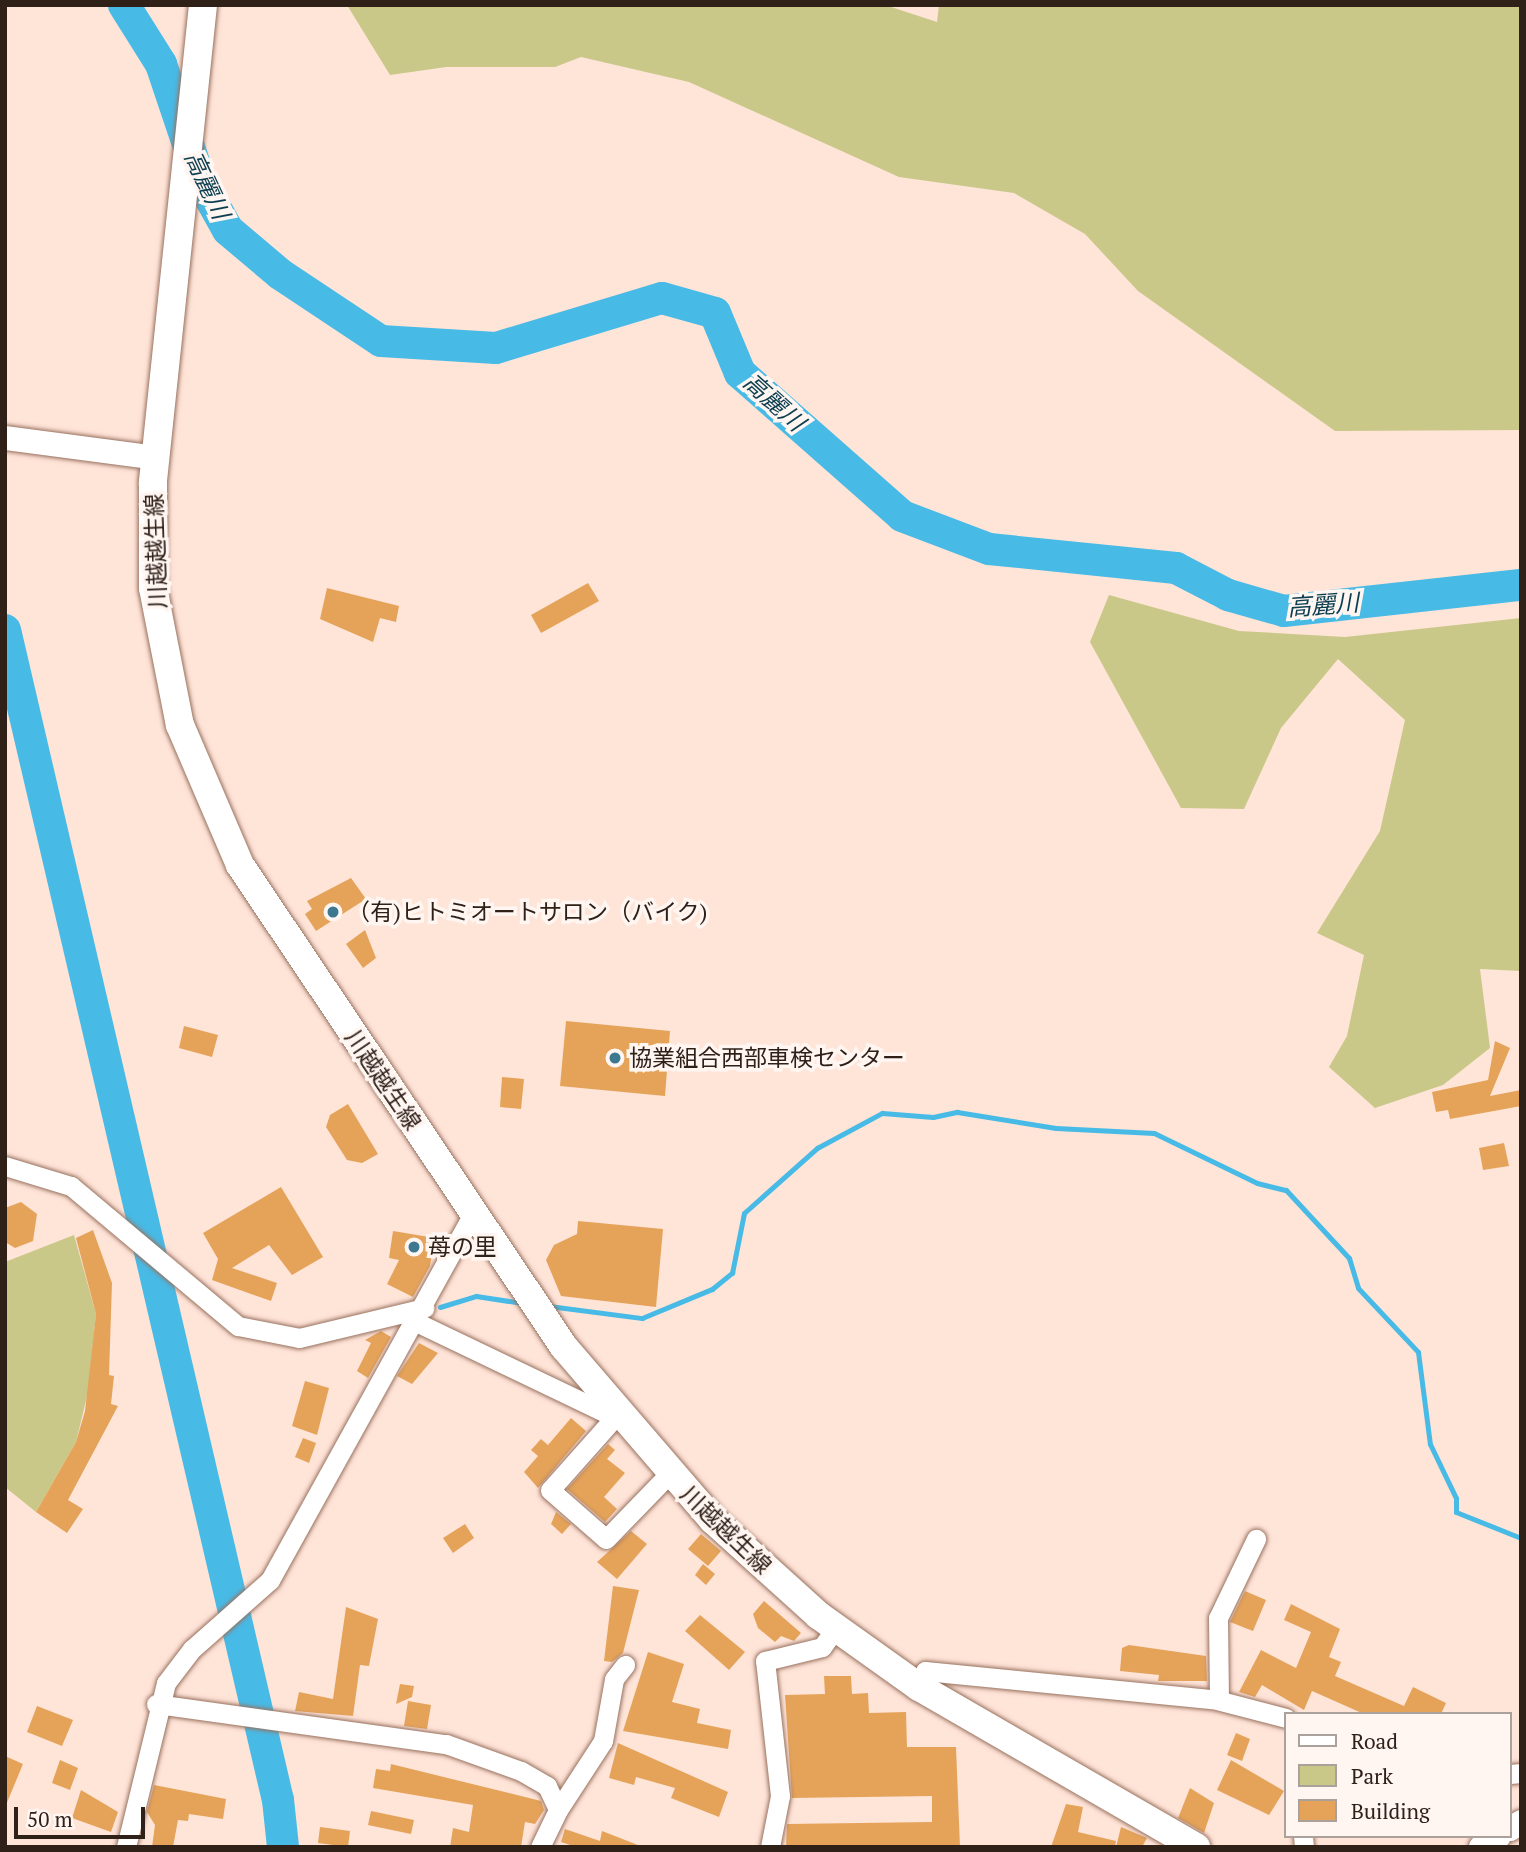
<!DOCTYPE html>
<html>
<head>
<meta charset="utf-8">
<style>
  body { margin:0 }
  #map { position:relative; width:1526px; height:1852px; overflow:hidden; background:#ffe4d8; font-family:"PT Serif","Noto Sans JP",serif }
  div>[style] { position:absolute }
  .green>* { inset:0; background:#c9c889 }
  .stream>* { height:5px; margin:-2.5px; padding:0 2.5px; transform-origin:2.5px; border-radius:2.5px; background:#48bae6 }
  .river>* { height:32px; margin:-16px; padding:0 16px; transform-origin:16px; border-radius:16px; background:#48bae6 }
  .building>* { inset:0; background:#e5a35a }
  .roads { filter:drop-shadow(0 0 2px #98715e) drop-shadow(0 0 2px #98715e) }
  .minor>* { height:19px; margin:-9.5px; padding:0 9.5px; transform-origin:9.5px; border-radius:9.5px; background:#fff }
  .tertiary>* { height:24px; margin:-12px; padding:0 12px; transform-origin:12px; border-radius:12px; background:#fff }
  .secondary>* { height:28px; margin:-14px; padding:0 14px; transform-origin:14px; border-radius:14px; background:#fff }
  .dots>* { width:19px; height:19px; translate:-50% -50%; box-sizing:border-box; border:4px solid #fff6f2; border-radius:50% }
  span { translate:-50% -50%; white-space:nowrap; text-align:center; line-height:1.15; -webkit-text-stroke:7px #fff6f2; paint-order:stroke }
  .street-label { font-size:23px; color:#2f2018 }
  .poi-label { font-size:23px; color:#2f2018 }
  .left { translate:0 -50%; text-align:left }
  .water-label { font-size:24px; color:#0d3f51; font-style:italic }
  .frame { position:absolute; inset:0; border:7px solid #2f2018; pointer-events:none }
  .legend { position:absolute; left:1284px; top:1712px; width:228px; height:126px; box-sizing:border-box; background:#fff6f2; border:2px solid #aca09b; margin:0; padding:9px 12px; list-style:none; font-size:21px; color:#2f2018 }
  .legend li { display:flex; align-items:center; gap:14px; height:35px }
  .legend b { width:35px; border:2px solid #aca09b }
  .scale { position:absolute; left:14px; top:1807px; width:131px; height:32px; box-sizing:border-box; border:4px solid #2f2018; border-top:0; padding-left:9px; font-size:21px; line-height:24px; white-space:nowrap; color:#2f2018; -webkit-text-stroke:5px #fff6f2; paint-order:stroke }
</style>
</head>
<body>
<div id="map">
  <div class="green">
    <i style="clip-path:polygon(347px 5px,885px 5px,937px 22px,939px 5px,1521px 5px,1521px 430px,1335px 431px,1138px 291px,1085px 234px,1014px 193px,899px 177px,689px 82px,581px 57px,555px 67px,446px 67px,390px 75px)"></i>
    <i style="clip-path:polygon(1109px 595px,1239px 631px,1345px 637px,1521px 618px,1521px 971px,1480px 969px,1490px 1048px,1443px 1085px,1375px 1108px,1329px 1067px,1347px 1036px,1364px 955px,1317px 933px,1380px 831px,1405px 720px,1338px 659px,1281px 728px,1244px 809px,1181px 808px,1090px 642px)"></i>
    <i style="clip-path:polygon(74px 1235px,96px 1314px,88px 1392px,76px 1442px,36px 1512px,5px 1487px,5px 1262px)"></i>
  </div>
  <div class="stream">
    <i style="left:549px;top:1306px;width:94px;rotate:7.4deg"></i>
    <i style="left:642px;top:1318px;width:76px;rotate:-22.5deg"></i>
    <i style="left:712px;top:1289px;width:26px;rotate:-39deg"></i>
    <i style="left:732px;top:1273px;width:61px;rotate:-78.7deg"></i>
    <i style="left:744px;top:1213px;width:98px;rotate:-41.7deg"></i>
    <i style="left:817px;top:1148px;width:74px;rotate:-28.3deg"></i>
    <i style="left:882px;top:1113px;width:51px;rotate:4.5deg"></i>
    <i style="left:933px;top:1117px;width:25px;rotate:-12deg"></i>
    <i style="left:957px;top:1112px;width:100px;rotate:9.2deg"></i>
    <i style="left:1056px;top:1128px;width:98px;rotate:2.9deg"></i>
    <i style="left:1154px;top:1133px;width:114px;rotate:25.9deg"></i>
    <i style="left:1257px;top:1183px;width:30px;rotate:14deg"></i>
    <i style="left:1286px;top:1190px;width:93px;rotate:47.2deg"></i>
    <i style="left:1349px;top:1258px;width:31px;rotate:73deg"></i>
    <i style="left:1358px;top:1288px;width:88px;rotate:46.8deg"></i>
    <i style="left:1418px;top:1352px;width:93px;rotate:82.6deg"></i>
    <i style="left:1430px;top:1444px;width:60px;rotate:64.3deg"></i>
    <i style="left:1456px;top:1498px;width:14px;rotate:90deg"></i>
    <i style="left:1456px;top:1512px;width:70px;rotate:21.8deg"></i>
    <i style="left:440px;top:1307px;width:38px;rotate:-17deg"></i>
    <i style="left:476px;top:1296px;width:47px;rotate:8.7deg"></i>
  </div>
  <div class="river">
    <i style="left:124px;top:5px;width:70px;rotate:57.9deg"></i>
    <i style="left:161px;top:64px;width:122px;rotate:71.4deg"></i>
    <i style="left:200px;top:180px;width:57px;rotate:60.8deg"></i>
    <i style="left:228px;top:230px;width:68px;rotate:40.2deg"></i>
    <i style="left:280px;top:274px;width:121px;rotate:33.6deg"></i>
    <i style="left:381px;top:341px;width:115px;rotate:3.5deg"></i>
    <i style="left:496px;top:348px;width:173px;rotate:-16.8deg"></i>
    <i style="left:662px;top:298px;width:55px;rotate:15.8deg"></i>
    <i style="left:715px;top:313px;width:65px;rotate:67.4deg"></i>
    <i style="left:740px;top:373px;width:216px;rotate:41.4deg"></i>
    <i style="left:902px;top:516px;width:93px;rotate:20.8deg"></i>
    <i style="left:989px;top:549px;width:188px;rotate:5.8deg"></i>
    <i style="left:1176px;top:568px;width:59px;rotate:27.4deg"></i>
    <i style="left:1228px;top:595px;width:58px;rotate:15.9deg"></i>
    <i style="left:1284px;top:611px;width:238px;rotate:-6.3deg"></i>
    <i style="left:5px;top:630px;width:1201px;rotate:76.87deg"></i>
    <i style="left:278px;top:1800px;width:47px;rotate:83.9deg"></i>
  </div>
  <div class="building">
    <i style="clip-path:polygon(588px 583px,599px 601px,541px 633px,531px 615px)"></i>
    <i style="clip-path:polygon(327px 588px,399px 606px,396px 622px,380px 618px,373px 642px,320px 619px)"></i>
    <i style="clip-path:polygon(351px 878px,366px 899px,316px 931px,305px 914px,312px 909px,307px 901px)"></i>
    <i style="clip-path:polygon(365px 930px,376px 958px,363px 968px,346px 944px)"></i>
    <i style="clip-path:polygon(566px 1021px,670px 1031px,665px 1096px,560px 1086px)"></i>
    <i style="clip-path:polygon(184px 1026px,218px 1035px,212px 1057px,179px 1048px)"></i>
    <i style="clip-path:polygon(1495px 1041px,1510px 1048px,1490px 1096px,1521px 1090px,1521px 1106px,1450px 1119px,1448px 1110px,1436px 1112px,1432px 1092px,1488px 1080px)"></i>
    <i style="clip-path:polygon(502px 1077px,524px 1079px,521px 1109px,500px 1107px)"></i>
    <i style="clip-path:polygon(348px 1104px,378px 1154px,362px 1163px,347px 1160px,326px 1127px,330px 1115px)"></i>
    <i style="clip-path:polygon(1504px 1143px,1509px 1166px,1483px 1170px,1479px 1148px)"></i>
    <i style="clip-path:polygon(281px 1187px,323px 1257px,292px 1275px,269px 1245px,232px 1268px,277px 1283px,271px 1301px,212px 1280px,218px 1259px,203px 1233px)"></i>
    <i style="clip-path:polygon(21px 1202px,37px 1214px,33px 1241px,15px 1248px,5px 1242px,5px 1208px)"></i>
    <i style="clip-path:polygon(578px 1221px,663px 1229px,656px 1307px,561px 1296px,546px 1260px,554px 1245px,577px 1234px)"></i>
    <i style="clip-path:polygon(93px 1230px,112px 1283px,109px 1375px,114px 1376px,111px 1404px,118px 1406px,68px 1500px,83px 1509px,67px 1533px,36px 1512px,76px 1442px,85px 1411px,96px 1314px,76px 1238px)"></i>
    <i style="clip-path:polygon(393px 1231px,435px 1238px,430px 1266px,413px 1297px,387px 1284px,399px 1260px,389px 1258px)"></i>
    <i style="clip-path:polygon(381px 1331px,391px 1337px,368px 1378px,357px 1371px,371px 1343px,365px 1340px)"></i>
    <i style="clip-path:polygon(419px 1343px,438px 1353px,412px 1384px,397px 1376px)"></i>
    <i style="clip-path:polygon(305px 1381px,329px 1388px,317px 1435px,292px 1426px)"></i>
    <i style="clip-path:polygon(571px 1418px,586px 1431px,538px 1488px,524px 1472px,538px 1456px,531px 1450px,541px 1439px,548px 1445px)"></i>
    <i style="clip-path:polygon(303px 1438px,316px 1443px,309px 1463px,295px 1457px)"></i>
    <i style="clip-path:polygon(608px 1444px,615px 1450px,607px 1459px,625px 1473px,604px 1497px,617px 1509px,605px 1522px,567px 1489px)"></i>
    <i style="clip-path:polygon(556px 1512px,571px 1524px,562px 1534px,551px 1524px)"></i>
    <i style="clip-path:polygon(465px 1524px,474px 1538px,453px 1553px,443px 1538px)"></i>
    <i style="clip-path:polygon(631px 1531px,647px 1544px,617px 1579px,597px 1562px)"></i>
    <i style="clip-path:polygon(701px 1534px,721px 1551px,708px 1566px,688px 1549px)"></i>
    <i style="clip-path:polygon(703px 1564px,715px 1574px,706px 1585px,695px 1575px)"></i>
    <i style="clip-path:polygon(613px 1586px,639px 1590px,623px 1653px,612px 1662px,604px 1661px)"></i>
    <i style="clip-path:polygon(1245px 1591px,1266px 1600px,1253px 1631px,1230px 1622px)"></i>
    <i style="clip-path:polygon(764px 1601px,801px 1633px,794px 1641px,781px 1636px,775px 1642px,758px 1628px,753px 1614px)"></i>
    <i style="clip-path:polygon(1291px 1604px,1340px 1629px,1329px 1657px,1341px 1662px,1335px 1676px,1404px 1706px,1413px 1687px,1446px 1703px,1441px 1714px,1364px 1714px,1312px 1691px,1304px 1710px,1262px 1685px,1255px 1697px,1239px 1692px,1261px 1650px,1296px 1668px,1311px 1632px,1284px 1620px)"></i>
    <i style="clip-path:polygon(346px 1607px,378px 1619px,369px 1666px,360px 1665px,353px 1716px,295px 1711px,299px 1692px,333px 1699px)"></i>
    <i style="clip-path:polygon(700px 1615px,745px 1652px,729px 1670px,685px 1631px)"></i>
    <i style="clip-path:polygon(1129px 1645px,1206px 1656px,1207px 1681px,1158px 1681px,1159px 1675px,1120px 1671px,1122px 1648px)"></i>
    <i style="clip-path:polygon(648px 1652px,684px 1664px,672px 1702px,700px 1709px,697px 1723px,731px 1730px,728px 1749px,623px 1731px)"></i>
    <i style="clip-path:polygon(824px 1676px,851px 1676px,852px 1694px,868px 1693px,869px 1713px,906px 1712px,907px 1747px,956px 1747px,960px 1847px,786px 1847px,787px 1824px,932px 1822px,932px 1796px,792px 1798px,785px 1695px,825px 1694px)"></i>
    <i style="clip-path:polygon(400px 1684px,414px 1686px,412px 1697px,396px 1704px)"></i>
    <i style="clip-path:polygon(408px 1701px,431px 1705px,427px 1729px,404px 1726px)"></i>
    <i style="clip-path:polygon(37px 1706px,73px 1720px,62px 1746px,27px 1732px)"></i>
    <i style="clip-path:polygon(1236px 1733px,1250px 1739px,1242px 1761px,1227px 1755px)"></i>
    <i style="clip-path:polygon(618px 1743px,728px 1792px,719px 1817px,671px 1798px,675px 1788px,636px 1777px,634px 1785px,609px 1778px)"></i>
    <i style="clip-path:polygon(5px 1756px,23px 1764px,6px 1805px,5px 1805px)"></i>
    <i style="clip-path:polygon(60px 1760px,78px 1768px,70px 1790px,52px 1783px)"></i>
    <i style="clip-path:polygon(1231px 1760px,1284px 1791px,1269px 1815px,1217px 1790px)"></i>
    <i style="clip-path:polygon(391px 1764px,541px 1801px,544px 1810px,535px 1824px,525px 1822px,521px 1847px,450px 1847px,453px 1828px,469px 1832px,473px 1805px,373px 1788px,376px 1769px,390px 1771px)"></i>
    <i style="clip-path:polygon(154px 1785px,226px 1799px,223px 1819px,189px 1814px,188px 1821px,178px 1820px,173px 1847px,152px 1847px,155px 1825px,147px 1812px)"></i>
    <i style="clip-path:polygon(1190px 1788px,1214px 1803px,1204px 1833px,1178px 1818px)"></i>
    <i style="clip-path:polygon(81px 1790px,118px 1812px,111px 1832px,72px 1818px)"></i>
    <i style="clip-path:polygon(1066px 1804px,1083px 1807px,1078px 1832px,1116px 1841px,1115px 1847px,1051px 1847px)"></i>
    <i style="clip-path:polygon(371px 1811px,414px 1820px,411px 1834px,368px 1825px)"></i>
    <i style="clip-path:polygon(320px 1827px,350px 1831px,348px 1847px,318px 1843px)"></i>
    <i style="clip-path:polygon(1121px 1827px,1147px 1838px,1142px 1847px,1116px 1847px)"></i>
    <i style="clip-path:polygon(565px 1829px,600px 1841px,602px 1831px,643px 1847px,576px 1847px,561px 1842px)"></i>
  </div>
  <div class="roads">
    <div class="minor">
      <i style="left:5px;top:1166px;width:69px;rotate:16.9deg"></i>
      <i style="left:71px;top:1186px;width:218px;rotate:40deg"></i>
      <i style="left:238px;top:1326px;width:62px;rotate:11.1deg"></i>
      <i style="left:299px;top:1338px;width:129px;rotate:-13.5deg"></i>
      <i style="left:416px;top:1322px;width:229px;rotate:25.6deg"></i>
      <i style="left:614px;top:1418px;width:96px;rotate:131.6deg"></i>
      <i style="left:550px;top:1490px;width:74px;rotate:41.2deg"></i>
      <i style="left:606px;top:1539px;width:91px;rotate:-45.9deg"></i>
      <i style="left:919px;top:1687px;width:17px;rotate:-69deg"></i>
      <i style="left:925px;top:1671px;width:289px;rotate:5.6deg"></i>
      <i style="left:1213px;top:1699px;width:75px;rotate:14.6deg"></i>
      <i style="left:1219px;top:1700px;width:82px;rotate:-90.7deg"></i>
      <i style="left:1218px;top:1618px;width:88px;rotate:-64.3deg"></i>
      <i style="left:156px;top:1704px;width:293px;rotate:7.9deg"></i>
      <i style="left:446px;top:1744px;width:80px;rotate:19.8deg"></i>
      <i style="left:521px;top:1771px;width:30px;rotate:30deg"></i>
      <i style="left:547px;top:1786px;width:26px;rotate:65deg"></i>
      <i style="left:558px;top:1810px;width:41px;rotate:115.9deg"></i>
      <i style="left:1510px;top:1774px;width:11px;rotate:-5deg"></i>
      <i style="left:558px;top:1810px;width:82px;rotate:-56.9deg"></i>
      <i style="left:603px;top:1741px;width:63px;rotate:-79.9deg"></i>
      <i style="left:614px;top:1679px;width:18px;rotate:-52deg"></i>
      <i style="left:1303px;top:1836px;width:11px;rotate:85deg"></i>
      <i style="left:126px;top:1847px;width:169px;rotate:-76.3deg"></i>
      <i style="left:166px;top:1683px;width:43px;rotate:-52.6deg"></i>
      <i style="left:192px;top:1649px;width:104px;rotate:-41.5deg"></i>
      <i style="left:270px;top:1580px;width:419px;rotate:-61deg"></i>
      <i style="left:770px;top:1847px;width:52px;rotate:-78.9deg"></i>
      <i style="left:780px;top:1796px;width:136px;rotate:-96.3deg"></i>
      <i style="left:765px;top:1661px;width:59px;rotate:-13.8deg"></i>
      <i style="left:822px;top:1647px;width:24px;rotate:-54deg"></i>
    </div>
    <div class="tertiary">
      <i style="left:5px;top:438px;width:152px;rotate:7.5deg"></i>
      <i style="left:1510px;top:1829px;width:13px;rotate:-32deg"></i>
      <i style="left:1481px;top:1847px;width:21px;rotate:-31deg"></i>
    </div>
    <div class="secondary">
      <i style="left:203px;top:5px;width:481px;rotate:96deg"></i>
      <i style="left:153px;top:483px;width:105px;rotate:90deg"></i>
      <i style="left:153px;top:588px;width:140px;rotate:78.9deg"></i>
      <i style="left:180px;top:725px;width:152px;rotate:66.8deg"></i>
      <i style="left:240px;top:865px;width:581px;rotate:56.09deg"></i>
      <i style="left:564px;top:1347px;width:228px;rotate:49.3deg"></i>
      <i style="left:713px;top:1520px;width:142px;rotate:42.1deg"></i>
      <i style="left:818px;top:1615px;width:124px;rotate:35.5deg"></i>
      <i style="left:919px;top:1687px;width:320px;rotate:30deg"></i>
    </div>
  </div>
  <div class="dots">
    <i style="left:333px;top:912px;background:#3d7890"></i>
    <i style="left:615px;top:1058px;background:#3d7890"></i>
    <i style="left:414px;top:1247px;background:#3d7890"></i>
  </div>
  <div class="street-label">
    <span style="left:156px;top:551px;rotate:-92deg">川越越生線</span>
    <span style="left:383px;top:1080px;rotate:56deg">川越越生線</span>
    <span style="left:726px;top:1530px;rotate:44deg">川越越生線</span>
  </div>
  <div class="poi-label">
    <span class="left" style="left:347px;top:912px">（有)ヒトミオートサロン（バイク)</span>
    <span class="left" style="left:629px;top:1058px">協業組合西部車検センター</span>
    <span class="left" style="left:428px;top:1247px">苺の里</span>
  </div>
  <div class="water-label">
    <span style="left:207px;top:185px;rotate:65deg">高麗川</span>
    <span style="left:774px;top:402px;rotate:42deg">高麗川</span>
    <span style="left:1323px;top:605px;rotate:-4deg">高麗川</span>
  </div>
  <div class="frame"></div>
  <ul class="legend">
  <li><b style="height:9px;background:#fff"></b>Road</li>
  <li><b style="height:19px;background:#c9c889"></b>Park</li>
  <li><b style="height:19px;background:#e5a35a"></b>Building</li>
  </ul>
  <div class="scale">50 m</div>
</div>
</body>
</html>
